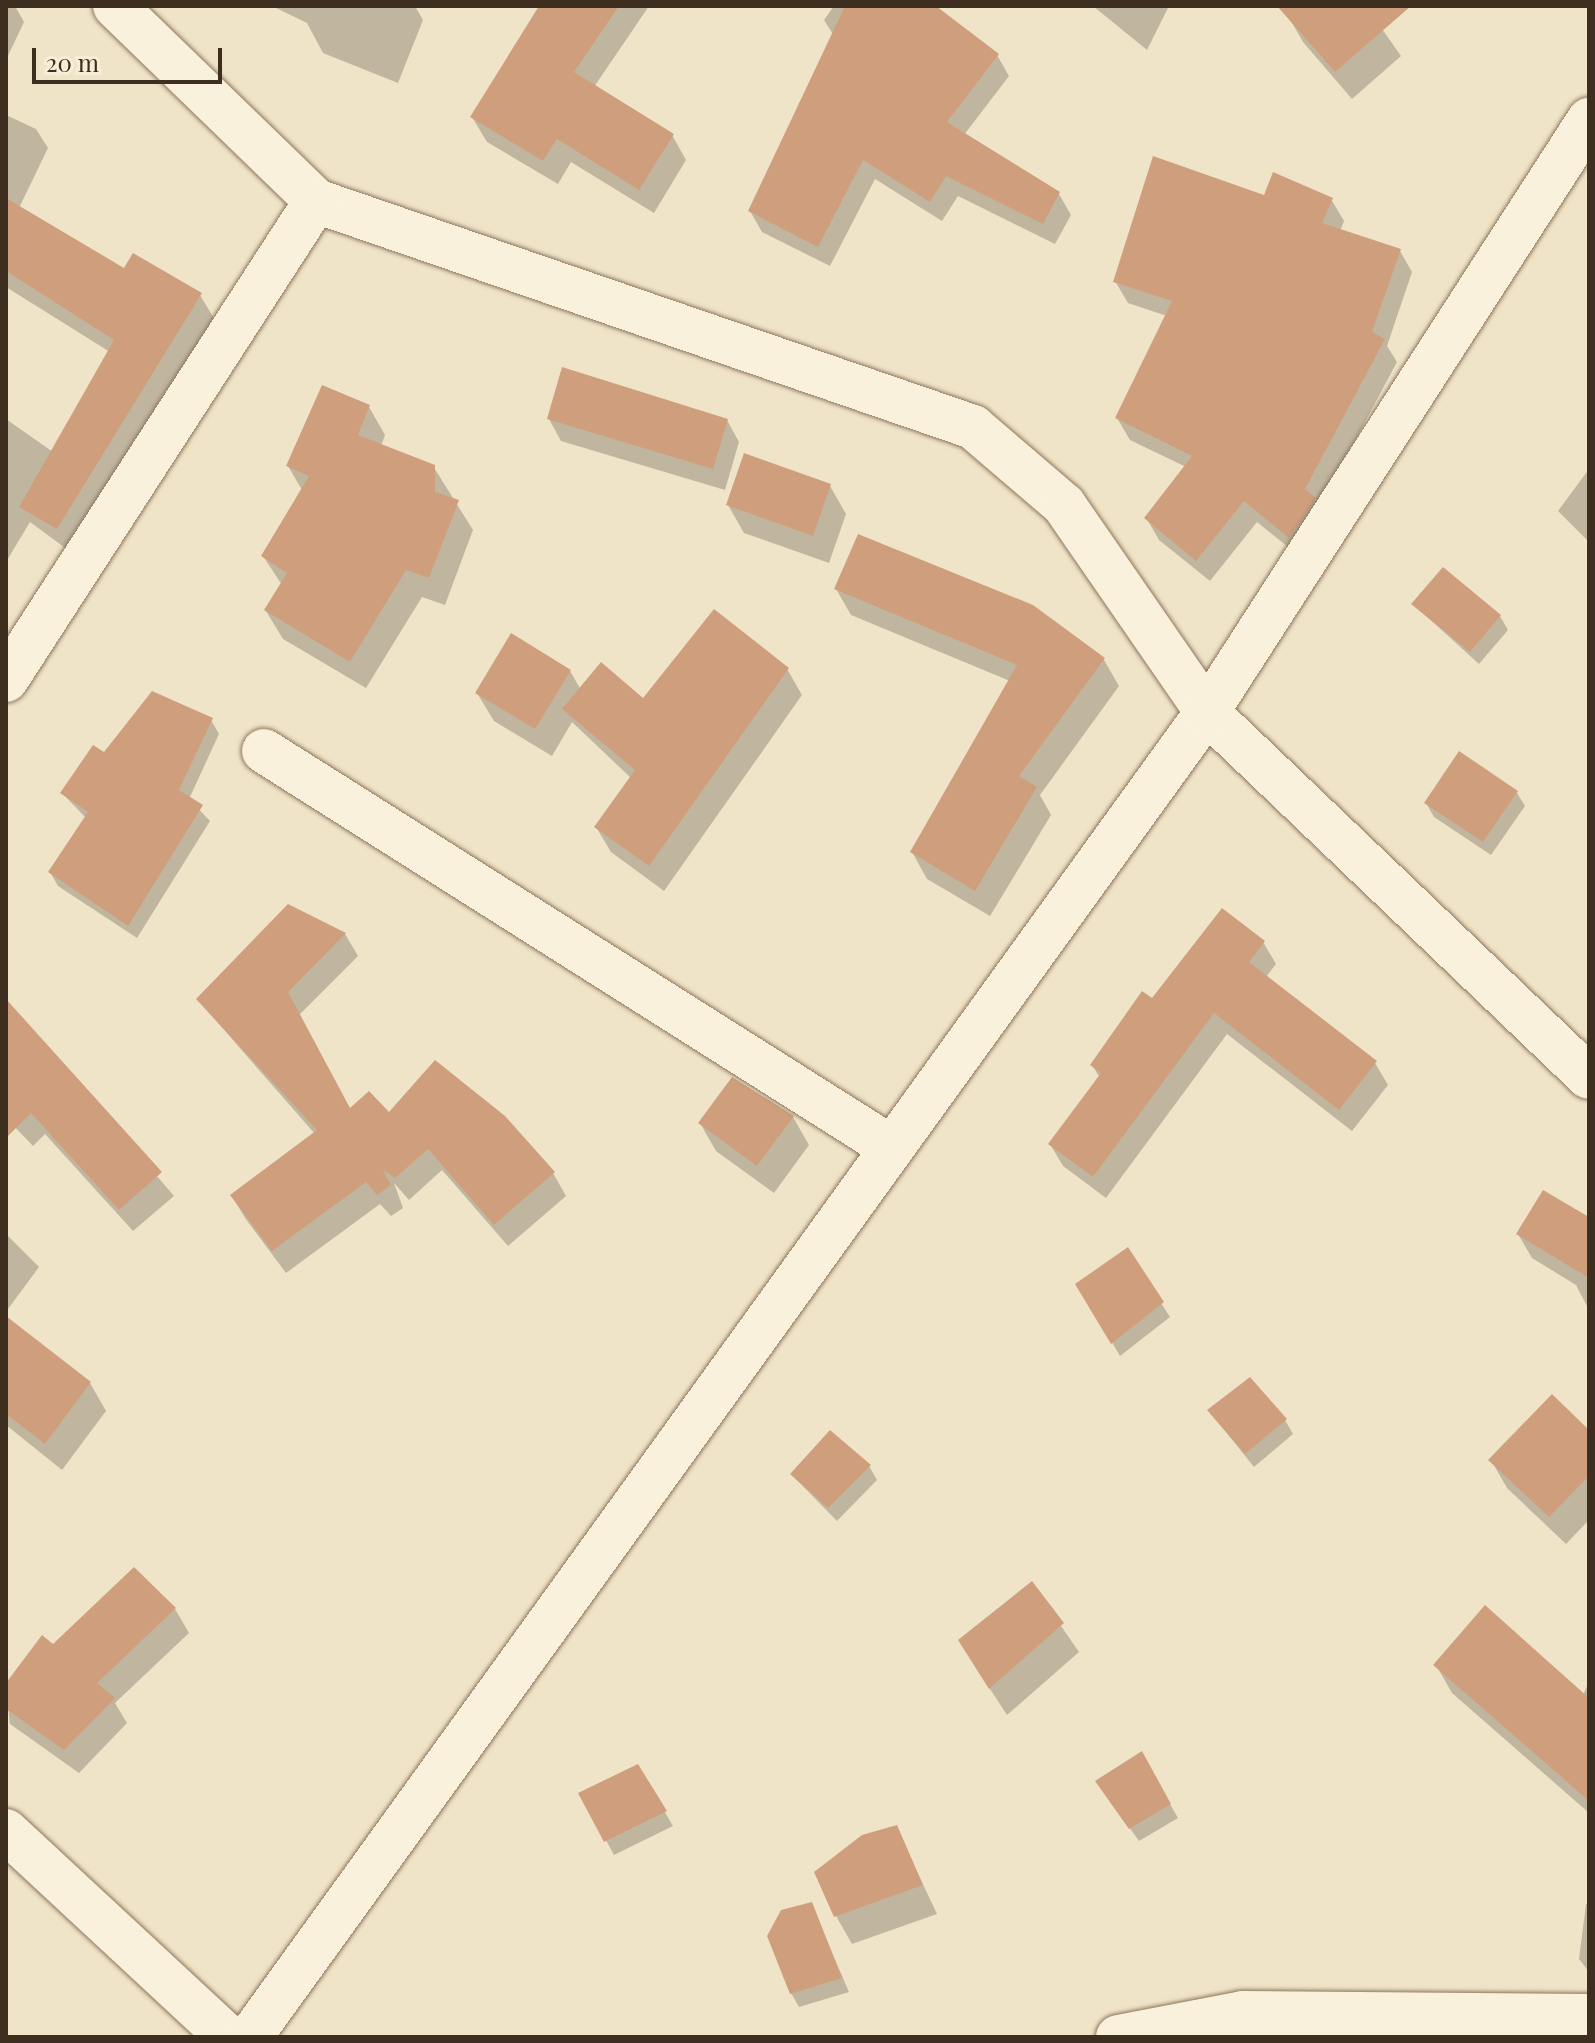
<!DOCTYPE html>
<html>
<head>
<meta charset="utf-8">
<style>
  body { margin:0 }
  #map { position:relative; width:1595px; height:2043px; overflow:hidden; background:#f0e4c8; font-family:"Playfair Display",serif }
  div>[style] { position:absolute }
  .shadow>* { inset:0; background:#0003 }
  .building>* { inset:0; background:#cf9f7d }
  .roads { filter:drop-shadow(0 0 2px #8d765c) drop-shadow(0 0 2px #8d765c) }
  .street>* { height:44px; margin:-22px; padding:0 22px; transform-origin:22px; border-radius:22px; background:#faf1dc }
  span { translate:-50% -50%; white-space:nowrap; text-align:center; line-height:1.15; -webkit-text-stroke:6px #f7eed8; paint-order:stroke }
  .frame { position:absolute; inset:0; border:8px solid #3d2e20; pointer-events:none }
  .scale { position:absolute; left:32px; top:48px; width:190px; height:36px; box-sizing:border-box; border:4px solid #3d2e20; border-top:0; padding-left:10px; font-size:24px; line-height:28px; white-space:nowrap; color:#3d2e20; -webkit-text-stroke:6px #f7eed8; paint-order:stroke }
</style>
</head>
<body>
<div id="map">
  <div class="shadow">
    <i style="clip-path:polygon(6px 6px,15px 6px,24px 22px,6px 60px)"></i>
    <i style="clip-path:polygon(272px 6px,415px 6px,423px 20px,398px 83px,323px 53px,307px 23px)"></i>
    <i style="clip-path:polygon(545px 6px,649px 6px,594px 87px,672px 135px,686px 160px,654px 213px,571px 162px,558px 184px,487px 142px,472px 117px)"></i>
    <i style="clip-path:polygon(834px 6px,933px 6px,997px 55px,1009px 76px,964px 135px,1059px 194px,1071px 215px,1055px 244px,958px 196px,942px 221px,875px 179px,830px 266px,762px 232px,750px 211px,834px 36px,824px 20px)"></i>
    <i style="clip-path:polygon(1093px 6px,1169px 6px,1147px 50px)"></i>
    <i style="clip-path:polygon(1296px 6px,1366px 6px,1401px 56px,1352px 99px,1303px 42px,1287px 14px)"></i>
    <i style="clip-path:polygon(6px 115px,36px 129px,48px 148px,19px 208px,125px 270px,200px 295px,215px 320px,72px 553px,30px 522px,6px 562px,6px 419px,53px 452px,110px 352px,6px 287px)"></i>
    <i style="clip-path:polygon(1265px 197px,1331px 199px,1344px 221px,1340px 231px,1400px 251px,1412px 272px,1387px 346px,1397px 362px,1319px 508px,1302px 558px,1257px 522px,1210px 581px,1159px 540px,1147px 519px,1186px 467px,1130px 440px,1117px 418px,1167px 316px,1128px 303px,1115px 281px)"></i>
    <i style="clip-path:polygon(369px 407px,385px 435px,381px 446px,433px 466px,473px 530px,445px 605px,422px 597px,366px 688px,283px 639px,266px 611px,282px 585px,263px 556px,302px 490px,288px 466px)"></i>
    <i style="clip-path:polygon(549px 419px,727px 420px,739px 442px,725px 490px,561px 441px)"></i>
    <i style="clip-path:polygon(1589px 469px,1589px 542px,1558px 511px)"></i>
    <i style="clip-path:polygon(830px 486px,846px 514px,829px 563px,744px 533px,728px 505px)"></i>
    <i style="clip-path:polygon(836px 589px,1032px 607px,1104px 660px,1119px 686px,1040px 795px,1051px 815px,990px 916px,927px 879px,912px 852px,1010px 681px,851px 615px)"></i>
    <i style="clip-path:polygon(1413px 604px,1500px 616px,1508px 630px,1479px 664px)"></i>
    <i style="clip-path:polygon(787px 669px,802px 695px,664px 891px,611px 852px,596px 827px,631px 778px,572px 722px,552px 756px,494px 721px,477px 693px,570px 671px,581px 690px,643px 700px)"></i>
    <i style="clip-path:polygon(211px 720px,219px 734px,189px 799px,210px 821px,137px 938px,58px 886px,50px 872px,86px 818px,62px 793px,104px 754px)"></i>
    <i style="clip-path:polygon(1460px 753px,1517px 793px,1525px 806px,1491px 855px,1434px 817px,1426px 803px)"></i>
    <i style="clip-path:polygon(289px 907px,345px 934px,358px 956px,299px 1015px,350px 1111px,389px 1115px,553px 1173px,566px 1196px,508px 1246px,442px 1170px,409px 1200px,394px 1183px,403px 1208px,391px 1216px,380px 1204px,286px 1273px,245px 1218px,232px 1196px,315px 1134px,198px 1000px)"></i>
    <i style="clip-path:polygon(1263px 942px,1276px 964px,1266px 977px,1375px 1063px,1388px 1085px,1352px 1131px,1227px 1034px,1106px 1198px,1063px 1166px,1050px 1144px,1100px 1078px,1092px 1065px,1152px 1000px)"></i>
    <i style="clip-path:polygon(23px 1019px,174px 1196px,133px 1231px,45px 1134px,33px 1146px,6px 1118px,6px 1035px)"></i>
    <i style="clip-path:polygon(793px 1117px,809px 1145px,774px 1193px,716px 1151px,700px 1123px)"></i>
    <i style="clip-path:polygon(1589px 1219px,1589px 1310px,1576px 1285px,1532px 1258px,1518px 1234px)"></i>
    <i style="clip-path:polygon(6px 1234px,39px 1267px,8px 1309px,6px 1307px)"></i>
    <i style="clip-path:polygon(1127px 1250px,1170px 1317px,1120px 1356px,1078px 1284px)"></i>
    <i style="clip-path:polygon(90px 1383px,106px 1411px,62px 1470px,6px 1425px,6px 1387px)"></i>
    <i style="clip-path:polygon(1209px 1411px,1285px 1420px,1293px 1434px,1254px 1467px)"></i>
    <i style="clip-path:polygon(1589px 1433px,1589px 1520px,1566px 1544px,1507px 1488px,1491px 1460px)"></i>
    <i style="clip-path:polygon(869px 1466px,877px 1480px,837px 1521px,792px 1475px)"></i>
    <i style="clip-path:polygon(1032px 1584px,1079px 1652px,1007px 1715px,977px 1669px)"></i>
    <i style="clip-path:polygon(175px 1609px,189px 1633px,115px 1703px,127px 1723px,79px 1773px,10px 1724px,6px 1686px,53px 1647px)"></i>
    <i style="clip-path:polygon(1436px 1665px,1583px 1695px,1589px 1682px,1589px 1813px,1452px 1693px)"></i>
    <i style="clip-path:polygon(1141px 1754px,1178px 1818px,1139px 1841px,1106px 1795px)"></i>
    <i style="clip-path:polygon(638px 1766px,673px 1826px,614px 1855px,581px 1794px)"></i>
    <i style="clip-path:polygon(896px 1827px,937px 1914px,852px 1944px,836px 1916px)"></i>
    <i style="clip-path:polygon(811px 1904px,849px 1992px,799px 2007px,791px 1993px)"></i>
    <i style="clip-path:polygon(1586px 1904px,1589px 1904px,1589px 1972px,1579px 1959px)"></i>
  </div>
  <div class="building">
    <i style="clip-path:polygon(539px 6px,619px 6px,574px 72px,674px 134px,639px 190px,557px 139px,543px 161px,470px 117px)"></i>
    <i style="clip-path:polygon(845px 6px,936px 6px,999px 54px,947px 122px,1060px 192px,1043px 224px,946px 176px,930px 202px,863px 160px,818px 247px,748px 211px)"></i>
    <i style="clip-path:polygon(1277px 6px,1411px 6px,1335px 72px)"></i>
    <i style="clip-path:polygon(1153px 156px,1264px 195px,1273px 172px,1333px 198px,1322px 223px,1401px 249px,1372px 332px,1385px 339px,1305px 489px,1316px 498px,1289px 538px,1244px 501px,1196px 561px,1144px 518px,1192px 456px,1115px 418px,1172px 301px,1113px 282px)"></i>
    <i style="clip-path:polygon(6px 198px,124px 268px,133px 253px,202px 293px,57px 529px,19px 507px,114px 340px,6px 271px)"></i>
    <i style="clip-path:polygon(562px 367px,728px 419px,713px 469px,547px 419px)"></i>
    <i style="clip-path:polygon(322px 385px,370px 405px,358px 435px,435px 465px,435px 492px,459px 500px,429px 578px,406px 570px,350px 662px,264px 610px,287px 573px,261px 556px,309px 476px,286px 466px)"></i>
    <i style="clip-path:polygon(744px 453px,831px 484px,813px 536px,726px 505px)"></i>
    <i style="clip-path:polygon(858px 534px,1033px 605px,1105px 658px,1019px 776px,1037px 787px,975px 891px,910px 852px,1017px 665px,834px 589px)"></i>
    <i style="clip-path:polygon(1443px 567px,1501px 615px,1470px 652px,1411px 604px)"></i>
    <i style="clip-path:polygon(714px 609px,789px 668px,649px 866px,594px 827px,635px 770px,562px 709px,601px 662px,643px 698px)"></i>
    <i style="clip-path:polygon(511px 633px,571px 670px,535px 729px,475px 693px)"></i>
    <i style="clip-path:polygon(152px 691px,213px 718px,179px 790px,203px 805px,128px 926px,48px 872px,88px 812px,60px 793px,93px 745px,104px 752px)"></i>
    <i style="clip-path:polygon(1459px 751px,1518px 791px,1483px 842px,1424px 803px)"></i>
    <i style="clip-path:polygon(288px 904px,346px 933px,288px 992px,350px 1108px,369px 1091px,389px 1112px,435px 1060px,505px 1116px,555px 1172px,494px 1225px,428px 1149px,395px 1178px,383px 1170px,391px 1185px,377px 1195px,366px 1182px,272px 1251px,230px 1195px,317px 1130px,196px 999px)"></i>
    <i style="clip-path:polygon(1222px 908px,1265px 941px,1249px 962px,1377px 1061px,1339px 1110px,1214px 1013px,1093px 1177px,1048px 1144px,1101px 1073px,1090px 1065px,1142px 991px,1152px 998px)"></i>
    <i style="clip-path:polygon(6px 999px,162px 1172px,119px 1210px,31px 1113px,6px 1138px)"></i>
    <i style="clip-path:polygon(732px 1077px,794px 1116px,757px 1166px,698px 1123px)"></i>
    <i style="clip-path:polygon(1543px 1190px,1589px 1217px,1589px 1278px,1516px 1234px)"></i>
    <i style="clip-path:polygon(1128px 1247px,1164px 1302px,1111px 1344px,1075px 1284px)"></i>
    <i style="clip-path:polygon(6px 1316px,91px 1382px,45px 1444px,6px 1414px)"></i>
    <i style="clip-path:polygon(1250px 1377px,1287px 1419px,1245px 1454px,1207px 1410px)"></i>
    <i style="clip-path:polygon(1552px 1394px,1589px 1430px,1589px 1476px,1549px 1517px,1488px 1460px)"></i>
    <i style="clip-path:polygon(830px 1430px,871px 1465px,828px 1508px,790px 1474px)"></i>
    <i style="clip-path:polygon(134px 1567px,176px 1608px,97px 1683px,115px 1698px,64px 1750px,6px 1709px,6px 1683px,42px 1635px,53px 1644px)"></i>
    <i style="clip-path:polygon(1032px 1581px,1064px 1623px,989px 1689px,958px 1640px)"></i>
    <i style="clip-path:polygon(1485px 1605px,1589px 1698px,1589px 1801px,1433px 1665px)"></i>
    <i style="clip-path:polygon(1142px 1751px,1171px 1804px,1129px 1829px,1095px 1781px)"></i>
    <i style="clip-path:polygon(638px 1764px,667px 1811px,604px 1842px,578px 1793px)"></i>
    <i style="clip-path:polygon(897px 1825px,923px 1885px,834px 1917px,814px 1872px,862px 1835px)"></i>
    <i style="clip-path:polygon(812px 1902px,842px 1978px,790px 1994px,767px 1936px,781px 1910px)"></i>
  </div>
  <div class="roads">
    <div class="street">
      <i style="left:115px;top:6px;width:280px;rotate:44.1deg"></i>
      <i style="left:316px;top:201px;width:695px;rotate:18.98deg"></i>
      <i style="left:973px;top:427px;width:120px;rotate:40.6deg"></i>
      <i style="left:1064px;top:505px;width:252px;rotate:55.4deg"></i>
      <i style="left:1207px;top:712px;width:528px;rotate:43.7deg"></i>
      <i style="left:6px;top:680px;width:571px;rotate:-57.09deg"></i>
      <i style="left:264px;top:751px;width:743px;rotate:32.3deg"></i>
      <i style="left:6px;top:1831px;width:303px;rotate:42.9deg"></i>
      <i style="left:250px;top:2037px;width:1634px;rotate:-54.16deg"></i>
      <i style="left:1207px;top:712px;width:705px;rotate:-57.17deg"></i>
      <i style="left:1118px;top:2037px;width:127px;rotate:-10.9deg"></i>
      <i style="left:1243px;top:2013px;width:346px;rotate:0.5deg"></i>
    </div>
  </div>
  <div class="frame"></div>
  <div class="scale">20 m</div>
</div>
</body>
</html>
